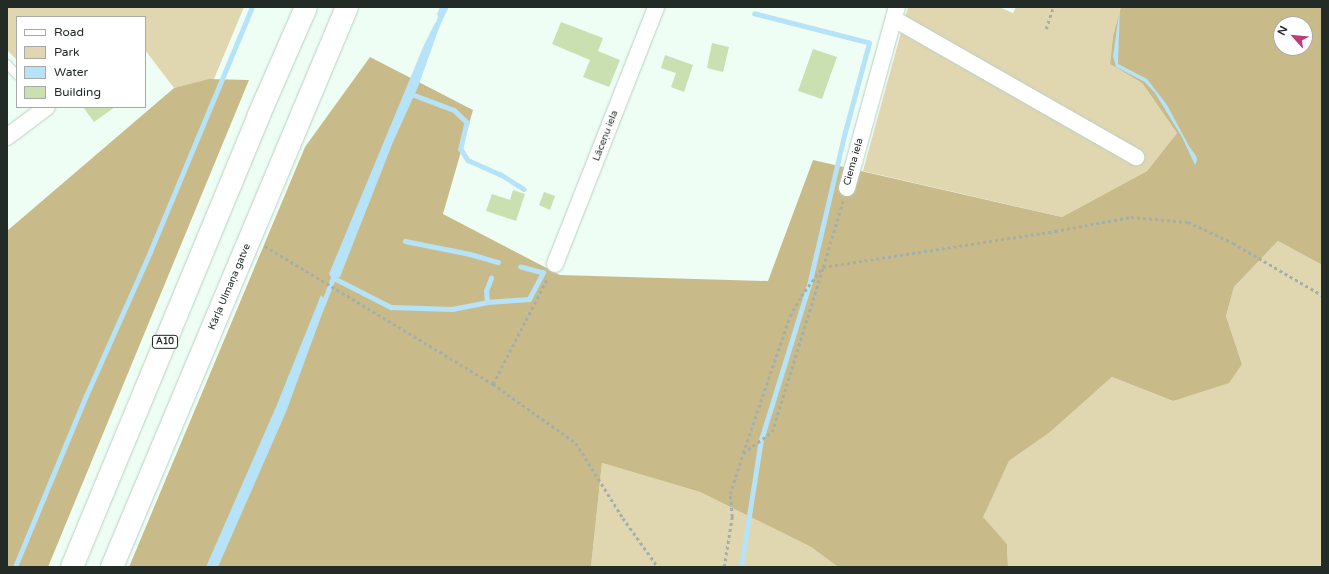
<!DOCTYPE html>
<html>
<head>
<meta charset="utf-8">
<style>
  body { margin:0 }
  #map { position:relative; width:1329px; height:574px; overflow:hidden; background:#effef5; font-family:"Varela Round",sans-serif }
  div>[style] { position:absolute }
  .green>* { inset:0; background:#e0d7b1 }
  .forest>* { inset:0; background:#c9bb89 }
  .water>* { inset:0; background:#b6e3f8 }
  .stream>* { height:4.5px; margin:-2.25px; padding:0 2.25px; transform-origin:2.25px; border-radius:2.25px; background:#b6e3f8 }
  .building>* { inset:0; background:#cae0b0 }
  .path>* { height:2.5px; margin-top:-1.25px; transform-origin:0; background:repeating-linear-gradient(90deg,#a3b0a9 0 3px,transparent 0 6px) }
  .roads { filter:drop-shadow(0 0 1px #b8d0c3) drop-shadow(0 0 1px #b8d0c3) }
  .lane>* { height:8px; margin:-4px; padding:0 4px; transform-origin:4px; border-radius:4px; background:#fff }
  .street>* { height:16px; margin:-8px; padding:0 8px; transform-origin:8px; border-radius:8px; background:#fff }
  .highway>* { height:22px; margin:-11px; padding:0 11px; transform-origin:11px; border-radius:11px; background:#fff }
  span { translate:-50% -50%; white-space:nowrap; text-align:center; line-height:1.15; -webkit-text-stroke:3px #fff; paint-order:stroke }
  .shield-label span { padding:1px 3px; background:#fff; border:1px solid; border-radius:3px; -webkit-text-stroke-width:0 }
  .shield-label { font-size:9px; color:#222b26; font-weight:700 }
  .street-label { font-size:10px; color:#222b26 }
  .frame { position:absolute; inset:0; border:8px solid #222b26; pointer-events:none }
  .legend { position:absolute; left:16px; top:16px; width:130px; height:92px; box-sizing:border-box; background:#fff; border:1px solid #a7aaa8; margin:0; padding:5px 7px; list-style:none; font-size:12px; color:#222b26 }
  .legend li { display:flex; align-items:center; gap:8px; height:20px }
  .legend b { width:20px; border:1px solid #a7aaa8 }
  .north { position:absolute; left:1273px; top:16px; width:40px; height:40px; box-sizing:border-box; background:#fff; border:1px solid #a7aaa8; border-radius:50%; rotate:297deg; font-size:11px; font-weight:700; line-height:16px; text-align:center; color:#222b26 }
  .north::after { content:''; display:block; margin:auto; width:14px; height:18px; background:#c13a7a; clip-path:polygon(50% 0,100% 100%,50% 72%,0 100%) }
</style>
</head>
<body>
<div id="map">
  <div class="green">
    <i style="clip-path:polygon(7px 7px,244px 7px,214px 79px,174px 88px,145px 50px,145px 17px,17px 17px,17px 60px,7px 50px)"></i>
    <i style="clip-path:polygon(908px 7px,999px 7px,1013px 13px,1016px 7px,1121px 7px,1113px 36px,1110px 64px,1142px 83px,1177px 133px,1147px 171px,1062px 217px,863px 171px)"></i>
    <i style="clip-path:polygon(1278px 241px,1322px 265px,1322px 567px,1008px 567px,1007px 544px,982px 517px,1009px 461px,1049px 433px,1112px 377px,1173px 401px,1242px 364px,1226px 316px,1234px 287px)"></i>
    <i style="clip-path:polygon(602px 463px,700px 492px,811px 547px,838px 567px,591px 567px)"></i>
  </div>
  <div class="forest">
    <i style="clip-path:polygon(evenodd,1121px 7px,1322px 7px,1322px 265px,1278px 241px,1234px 287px,1226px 316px,1242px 364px,1229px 383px,1173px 401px,1112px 377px,1049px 433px,1009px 461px,983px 517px,1007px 544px,1008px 567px,838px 567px,811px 547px,700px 492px,602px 463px,591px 567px,129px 567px,305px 147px,370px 57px,473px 110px,443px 214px,560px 275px,768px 281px,813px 160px,1062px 217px,1147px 171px,1177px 133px,1142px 83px,1110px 64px,1113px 36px,1121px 7px,1281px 24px,1305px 24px,1305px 48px,1281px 48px,1281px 24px)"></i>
    <i style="clip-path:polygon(209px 79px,249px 80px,48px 567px,7px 567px,7px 231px,174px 88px)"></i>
  </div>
  <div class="water">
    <i style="clip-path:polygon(440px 7px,449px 7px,441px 23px,437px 14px)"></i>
    <i style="clip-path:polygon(1120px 7px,1118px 64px,1147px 79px,1167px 105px,1189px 146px,1196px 156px,1197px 160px,1195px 165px,1182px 137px,1155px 93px,1145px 82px,1116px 67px,1113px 56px)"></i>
    <i style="clip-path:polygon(435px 23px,440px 25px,418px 87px,393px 142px,340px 277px,332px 279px,329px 274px,424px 45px)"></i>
    <i style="clip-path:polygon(321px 295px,325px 300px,325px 306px,286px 412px,218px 567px,206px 567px,276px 407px)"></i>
  </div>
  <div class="stream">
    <i style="left:435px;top:30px;width:25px;rotate:-69deg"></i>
    <i style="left:409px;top:93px;width:48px;rotate:20.7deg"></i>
    <i style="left:454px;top:110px;width:18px;rotate:43deg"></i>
    <i style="left:467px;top:122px;width:28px;rotate:103deg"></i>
    <i style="left:461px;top:149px;width:13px;rotate:58deg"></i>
    <i style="left:468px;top:160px;width:35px;rotate:24deg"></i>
    <i style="left:500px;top:174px;width:28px;rotate:32deg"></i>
    <i style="left:405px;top:241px;width:66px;rotate:11.3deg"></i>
    <i style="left:470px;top:254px;width:29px;rotate:16deg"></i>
    <i style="left:334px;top:278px;width:64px;rotate:27deg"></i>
    <i style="left:391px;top:307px;width:61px;rotate:1.9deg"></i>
    <i style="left:452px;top:309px;width:36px;rotate:-11deg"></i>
    <i style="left:487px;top:302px;width:42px;rotate:-4.1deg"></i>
    <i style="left:529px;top:299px;width:30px;rotate:-62deg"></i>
    <i style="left:543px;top:273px;width:23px;rotate:-165deg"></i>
    <i style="left:487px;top:302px;width:11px;rotate:-95deg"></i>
    <i style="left:486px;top:291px;width:14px;rotate:-69deg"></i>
    <i style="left:323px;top:304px;width:33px;rotate:-69deg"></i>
    <i style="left:15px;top:567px;width:185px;rotate:-67.5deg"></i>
    <i style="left:86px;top:396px;width:158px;rotate:-66deg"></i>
    <i style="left:150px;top:252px;width:265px;rotate:-67.4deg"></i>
    <i style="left:741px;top:567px;width:129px;rotate:-81.1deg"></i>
    <i style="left:761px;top:440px;width:162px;rotate:-72.8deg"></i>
    <i style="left:809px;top:285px;width:157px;rotate:-76.8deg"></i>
    <i style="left:845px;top:132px;width:92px;rotate:-74.9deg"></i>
    <i style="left:869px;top:43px;width:118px;rotate:-165.7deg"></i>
  </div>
  <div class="building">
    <i style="clip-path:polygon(561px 22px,603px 38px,598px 51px,620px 60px,609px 87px,583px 77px,590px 60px,552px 44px)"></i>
    <i style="clip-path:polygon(712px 43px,729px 47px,723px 72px,707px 68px)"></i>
    <i style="clip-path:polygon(813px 49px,837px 57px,822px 99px,798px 91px)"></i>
    <i style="clip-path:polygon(665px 55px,693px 65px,684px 92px,671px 87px,676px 73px,661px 68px)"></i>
    <i style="clip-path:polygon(83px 107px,115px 107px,94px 122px)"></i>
    <i style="clip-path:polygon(513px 190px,525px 194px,516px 221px,486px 211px,492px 194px,510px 200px)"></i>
    <i style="clip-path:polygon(544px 192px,555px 196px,550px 210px,539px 205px)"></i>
  </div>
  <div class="path">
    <i style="left:1046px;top:29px;width:23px;rotate:-72deg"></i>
    <i style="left:265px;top:246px;width:267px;rotate:31.2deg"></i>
    <i style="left:493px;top:384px;width:102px;rotate:35.4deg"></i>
    <i style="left:576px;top:443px;width:89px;rotate:57.9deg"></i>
    <i style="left:623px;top:518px;width:60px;rotate:54.5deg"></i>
    <i style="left:493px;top:384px;width:120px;rotate:-62.8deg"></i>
    <i style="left:743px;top:453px;width:36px;rotate:-36deg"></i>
    <i style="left:772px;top:432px;width:173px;rotate:-72.8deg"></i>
    <i style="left:823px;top:267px;width:235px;rotate:-8.8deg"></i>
    <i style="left:1055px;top:231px;width:77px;rotate:-10.4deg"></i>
    <i style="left:1131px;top:217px;width:57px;rotate:5deg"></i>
    <i style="left:1188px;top:222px;width:50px;rotate:25deg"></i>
    <i style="left:1233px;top:243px;width:103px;rotate:30.3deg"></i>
    <i style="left:724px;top:567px;width:51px;rotate:-80.9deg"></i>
    <i style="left:732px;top:517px;width:23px;rotate:-95deg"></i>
    <i style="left:730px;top:494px;width:43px;rotate:-72.4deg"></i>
    <i style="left:743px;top:453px;width:145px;rotate:-71.1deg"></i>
    <i style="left:790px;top:316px;width:23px;rotate:-61deg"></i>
    <i style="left:801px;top:296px;width:36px;rotate:-53deg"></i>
    <i style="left:823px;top:267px;width:69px;rotate:-73.1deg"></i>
  </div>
  <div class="roads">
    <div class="lane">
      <i style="left:7px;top:64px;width:15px;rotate:48deg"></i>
    </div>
    <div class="street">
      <i style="left:894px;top:19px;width:279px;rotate:29.7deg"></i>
      <i style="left:7px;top:137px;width:50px;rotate:-36.9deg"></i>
      <i style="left:847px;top:188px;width:188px;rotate:-74.6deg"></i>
      <i style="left:555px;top:264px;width:276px;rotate:-68.5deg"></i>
    </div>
    <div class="highway">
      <i style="left:72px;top:567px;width:487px;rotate:-67.5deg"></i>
      <i style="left:258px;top:117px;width:120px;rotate:-66.4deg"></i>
      <i style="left:112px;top:567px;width:607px;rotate:-67.23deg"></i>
    </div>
  </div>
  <div class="shield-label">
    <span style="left:165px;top:342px">A10</span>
  </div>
  <div class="street-label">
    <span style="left:606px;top:136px;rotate:-69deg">Lāceņu iela</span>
    <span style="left:854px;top:162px;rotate:-74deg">Ciema iela</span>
    <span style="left:230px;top:287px;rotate:-67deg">Kārļa Ulmaņa gatve</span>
  </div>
  <div class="frame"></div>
  <ul class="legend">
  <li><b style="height:5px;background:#fff"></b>Road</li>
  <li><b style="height:11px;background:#e0d7b1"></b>Park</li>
  <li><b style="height:11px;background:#b6e3f8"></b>Water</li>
  <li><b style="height:11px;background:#cae0b0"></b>Building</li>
  </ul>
  <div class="north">N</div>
</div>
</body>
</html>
